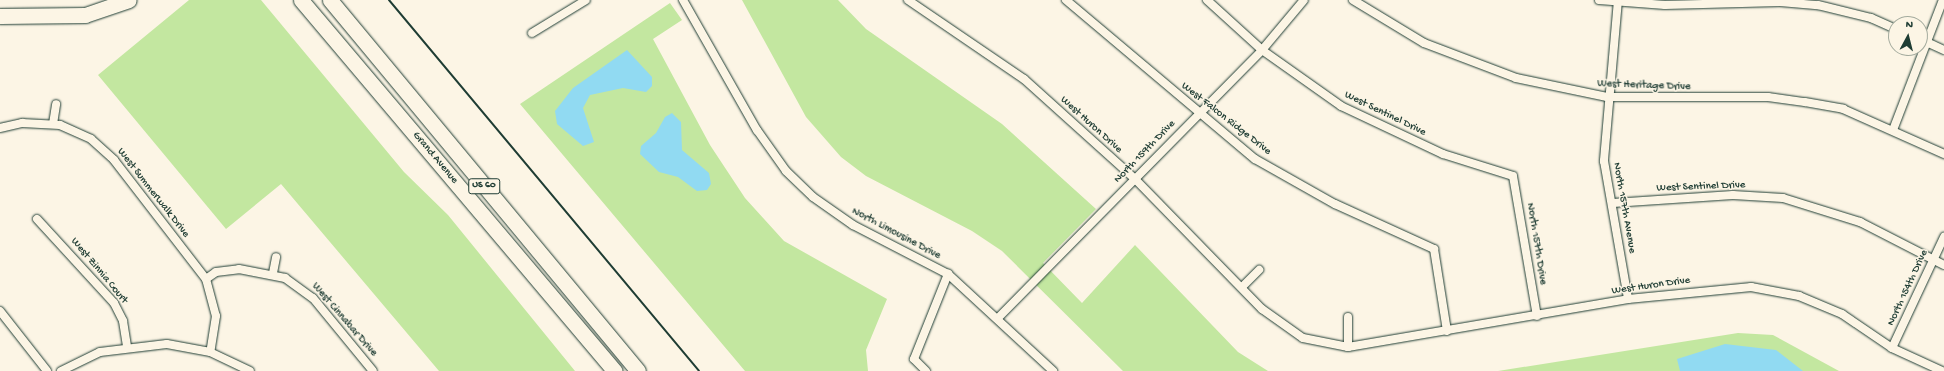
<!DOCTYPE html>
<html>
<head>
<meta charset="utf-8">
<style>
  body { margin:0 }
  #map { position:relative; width:1944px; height:371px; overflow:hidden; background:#fcf5e5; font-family:"Gochi Hand",sans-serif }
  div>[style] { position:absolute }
  .green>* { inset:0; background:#c3e7a0 }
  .water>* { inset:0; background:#91daf2 }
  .roads { filter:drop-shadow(0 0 1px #1f3d34) drop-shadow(0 0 1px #1f3d34) }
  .street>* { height:8px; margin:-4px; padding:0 4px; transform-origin:4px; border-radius:4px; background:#fcf5e5 }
  .highway>* { height:15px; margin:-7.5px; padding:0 7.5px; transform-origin:7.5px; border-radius:7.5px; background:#fcf5e5 }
  .rail>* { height:2px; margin:-1px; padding:0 1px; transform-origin:1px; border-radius:1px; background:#1f3d34 }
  span { translate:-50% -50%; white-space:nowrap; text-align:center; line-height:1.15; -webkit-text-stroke:3px #fcf5e5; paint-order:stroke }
  .shield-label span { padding:1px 3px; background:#fcf5e5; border:1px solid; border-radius:3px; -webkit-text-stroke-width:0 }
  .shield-label { font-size:10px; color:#1f3d34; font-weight:700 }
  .street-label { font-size:11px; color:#1f3d34 }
  .north { position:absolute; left:1888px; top:16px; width:40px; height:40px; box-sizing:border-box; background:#fcf5e5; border:1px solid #a4ab9e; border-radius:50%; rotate:7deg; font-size:11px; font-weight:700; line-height:16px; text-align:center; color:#1f3d34 }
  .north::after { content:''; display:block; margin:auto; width:14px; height:18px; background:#1f3d34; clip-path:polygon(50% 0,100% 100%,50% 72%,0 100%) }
</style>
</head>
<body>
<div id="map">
  <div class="green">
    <i style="clip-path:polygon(189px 0,261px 0,404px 172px,448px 215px,575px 371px,439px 371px,281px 184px,226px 229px,98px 75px)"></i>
    <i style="clip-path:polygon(742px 0,838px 0,866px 29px,1002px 124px,1096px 209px,1043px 263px,1082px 303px,1135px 245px,1238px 352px,1268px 371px,1123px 371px,1002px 251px,972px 231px,866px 176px,841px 157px,806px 117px)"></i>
    <i style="clip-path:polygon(670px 3px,682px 20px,653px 39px,710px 145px,745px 198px,784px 241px,887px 299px,866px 350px,868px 371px,745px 371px,520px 104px)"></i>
    <i style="clip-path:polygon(1738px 333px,1773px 335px,1839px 371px,1498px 371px)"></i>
  </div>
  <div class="water">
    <i style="clip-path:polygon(627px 50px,652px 77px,652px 86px,646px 92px,623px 88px,590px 95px,583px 108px,594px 142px,583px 146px,557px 124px,555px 111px,573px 88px)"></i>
    <i style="clip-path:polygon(672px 113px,681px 122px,682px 150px,709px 173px,711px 184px,707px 190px,697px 191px,678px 177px,659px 172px,640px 154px,641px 146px,656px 133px,665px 117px)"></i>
    <i style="clip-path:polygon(1725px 344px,1776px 350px,1803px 371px,1680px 371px,1677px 359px)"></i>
  </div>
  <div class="roads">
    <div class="street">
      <i style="left:683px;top:0;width:150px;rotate:60.4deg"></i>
      <i style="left:757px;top:130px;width:50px;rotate:54.7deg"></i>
      <i style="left:786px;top:171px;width:37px;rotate:44deg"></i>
      <i style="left:813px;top:197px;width:49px;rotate:35deg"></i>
      <i style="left:853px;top:225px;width:107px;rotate:27.3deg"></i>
      <i style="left:948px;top:274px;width:143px;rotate:42.7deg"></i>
      <i style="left:908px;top:0;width:140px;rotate:34.3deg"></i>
      <i style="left:1024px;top:79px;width:149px;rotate:42deg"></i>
      <i style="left:1135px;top:179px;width:182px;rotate:45.7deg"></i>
      <i style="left:1262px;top:309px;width:50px;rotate:35.3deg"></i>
      <i style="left:1303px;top:338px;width:46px;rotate:11.3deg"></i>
      <i style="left:1348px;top:347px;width:284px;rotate:-9.7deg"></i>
      <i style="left:1628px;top:299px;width:124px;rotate:-5.6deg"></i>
      <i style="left:1751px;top:287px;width:49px;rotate:10.6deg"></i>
      <i style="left:1799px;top:296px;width:47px;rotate:22.7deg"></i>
      <i style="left:1842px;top:314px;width:60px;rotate:34.2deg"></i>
      <i style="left:1892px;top:348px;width:55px;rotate:24.7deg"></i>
      <i style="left:1066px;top:0;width:247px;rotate:40.1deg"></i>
      <i style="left:1255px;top:159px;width:92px;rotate:29.4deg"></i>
      <i style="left:1335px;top:204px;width:109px;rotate:24.4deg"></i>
      <i style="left:1434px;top:249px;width:83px;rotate:81deg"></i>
      <i style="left:1207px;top:0;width:74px;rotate:42.3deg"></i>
      <i style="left:1262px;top:50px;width:97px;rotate:35.3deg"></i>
      <i style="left:1341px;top:106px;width:113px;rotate:25.2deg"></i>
      <i style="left:1443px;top:154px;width:73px;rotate:17.4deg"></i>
      <i style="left:1513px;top:176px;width:142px;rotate:80.3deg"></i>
      <i style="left:1353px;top:0;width:83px;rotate:31.2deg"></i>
      <i style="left:1424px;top:43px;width:98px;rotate:20.8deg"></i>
      <i style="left:1516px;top:78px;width:93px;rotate:11.8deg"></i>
      <i style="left:1607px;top:97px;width:161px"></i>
      <i style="left:1768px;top:97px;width:37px;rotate:8deg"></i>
      <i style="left:1805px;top:102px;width:39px;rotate:10deg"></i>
      <i style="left:1843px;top:109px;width:111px;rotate:24deg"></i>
      <i style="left:1599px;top:0;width:66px;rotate:4.3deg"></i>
      <i style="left:1665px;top:5px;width:115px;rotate:-1.5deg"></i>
      <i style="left:1780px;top:2px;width:38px;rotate:5deg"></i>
      <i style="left:1818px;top:5px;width:55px;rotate:13.8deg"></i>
      <i style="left:1871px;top:18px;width:27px;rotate:24deg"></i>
      <i style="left:1618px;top:0;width:162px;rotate:95deg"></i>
      <i style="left:1604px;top:161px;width:140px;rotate:80.1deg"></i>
      <i style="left:532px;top:33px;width:63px;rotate:-31.4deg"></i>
      <i style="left:1920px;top:39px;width:26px;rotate:25deg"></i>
      <i style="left:53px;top:124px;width:20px;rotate:-81deg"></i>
      <i style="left:0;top:128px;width:23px;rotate:-13deg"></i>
      <i style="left:22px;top:123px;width:38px;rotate:3deg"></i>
      <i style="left:60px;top:125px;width:34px;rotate:24deg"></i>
      <i style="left:91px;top:139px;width:31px;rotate:42deg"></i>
      <i style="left:114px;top:160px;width:150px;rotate:52.3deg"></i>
      <i style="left:206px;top:279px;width:38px;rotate:75deg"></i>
      <i style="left:216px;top:316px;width:36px;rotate:99deg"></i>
      <i style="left:1893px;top:130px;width:139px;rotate:-69deg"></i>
      <i style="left:1613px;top:203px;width:120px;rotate:-3.8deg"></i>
      <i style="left:1733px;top:195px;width:50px;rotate:3.4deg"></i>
      <i style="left:1783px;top:198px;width:81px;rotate:17.3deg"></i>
      <i style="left:1860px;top:222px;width:94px;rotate:27.1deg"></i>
      <i style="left:37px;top:219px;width:114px;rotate:47.5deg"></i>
      <i style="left:114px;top:303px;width:20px;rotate:63deg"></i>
      <i style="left:123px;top:321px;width:26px;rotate:81deg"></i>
      <i style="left:273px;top:273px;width:16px;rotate:-79deg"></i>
      <i style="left:206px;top:279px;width:12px;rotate:-35deg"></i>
      <i style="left:216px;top:272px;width:23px;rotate:-7deg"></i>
      <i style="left:239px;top:269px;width:47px;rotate:11.1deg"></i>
      <i style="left:285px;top:278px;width:34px;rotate:36deg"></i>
      <i style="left:313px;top:298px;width:94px;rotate:50.6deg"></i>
      <i style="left:1243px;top:286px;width:23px;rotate:-45deg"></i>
      <i style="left:0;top:311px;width:76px;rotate:51.9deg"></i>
      <i style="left:999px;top:317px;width:375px;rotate:-45.4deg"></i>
      <i style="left:1262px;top:50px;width:65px;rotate:-50deg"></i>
      <i style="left:1348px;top:347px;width:30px;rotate:-90deg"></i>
      <i style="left:1892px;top:348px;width:123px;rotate:-64.9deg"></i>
      <i style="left:61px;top:371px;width:43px;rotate:-26deg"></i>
      <i style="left:100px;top:352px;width:67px;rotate:-6.8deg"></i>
      <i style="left:167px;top:344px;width:44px;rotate:10.5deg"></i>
      <i style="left:210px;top:352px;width:44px;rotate:25.4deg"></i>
      <i style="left:926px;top:371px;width:17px;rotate:-135deg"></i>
      <i style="left:914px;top:359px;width:92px;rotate:-68.2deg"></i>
    </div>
    <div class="highway">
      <i style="left:301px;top:0;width:486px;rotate:49.8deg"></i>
      <i style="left:330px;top:0;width:482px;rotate:50.3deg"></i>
      <i style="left:0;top:16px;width:85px;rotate:-0.7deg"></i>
      <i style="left:85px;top:15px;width:46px;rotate:-18.8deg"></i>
    </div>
  </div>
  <div class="rail">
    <i style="left:389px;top:0;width:483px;rotate:50.1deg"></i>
  </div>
  <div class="shield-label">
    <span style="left:484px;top:186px">US 60</span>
  </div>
  <div class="street-label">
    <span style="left:1644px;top:86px;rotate:2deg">West Heritage Drive</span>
    <span style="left:1385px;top:114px;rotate:26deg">West Sentinel Drive</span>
    <span style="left:1226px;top:119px;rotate:38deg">West Falcon Ridge Drive</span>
    <span style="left:1091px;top:125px;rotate:42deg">West Huron Drive</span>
    <span style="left:1145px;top:152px;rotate:-46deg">North 159th Drive</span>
    <span style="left:435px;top:158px;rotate:50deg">Grand Avenue</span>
    <span style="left:1701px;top:187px;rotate:-2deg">West Sentinel Drive</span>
    <span style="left:153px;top:193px;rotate:52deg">West Summerwalk Drive</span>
    <span style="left:1624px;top:208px;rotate:80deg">North 157th Avenue</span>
    <span style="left:896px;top:234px;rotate:28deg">North Limousine Drive</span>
    <span style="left:1536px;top:244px;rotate:81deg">North 157th Drive</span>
    <span style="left:99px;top:271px;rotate:50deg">West Zinnia Court</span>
    <span style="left:1651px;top:286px;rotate:-8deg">West Huron Drive</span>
    <span style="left:1908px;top:288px;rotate:-65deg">North 154th Drive</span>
    <span style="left:344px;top:320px;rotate:49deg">West Cinnabar Drive</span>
  </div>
  <div class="north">N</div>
</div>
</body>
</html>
